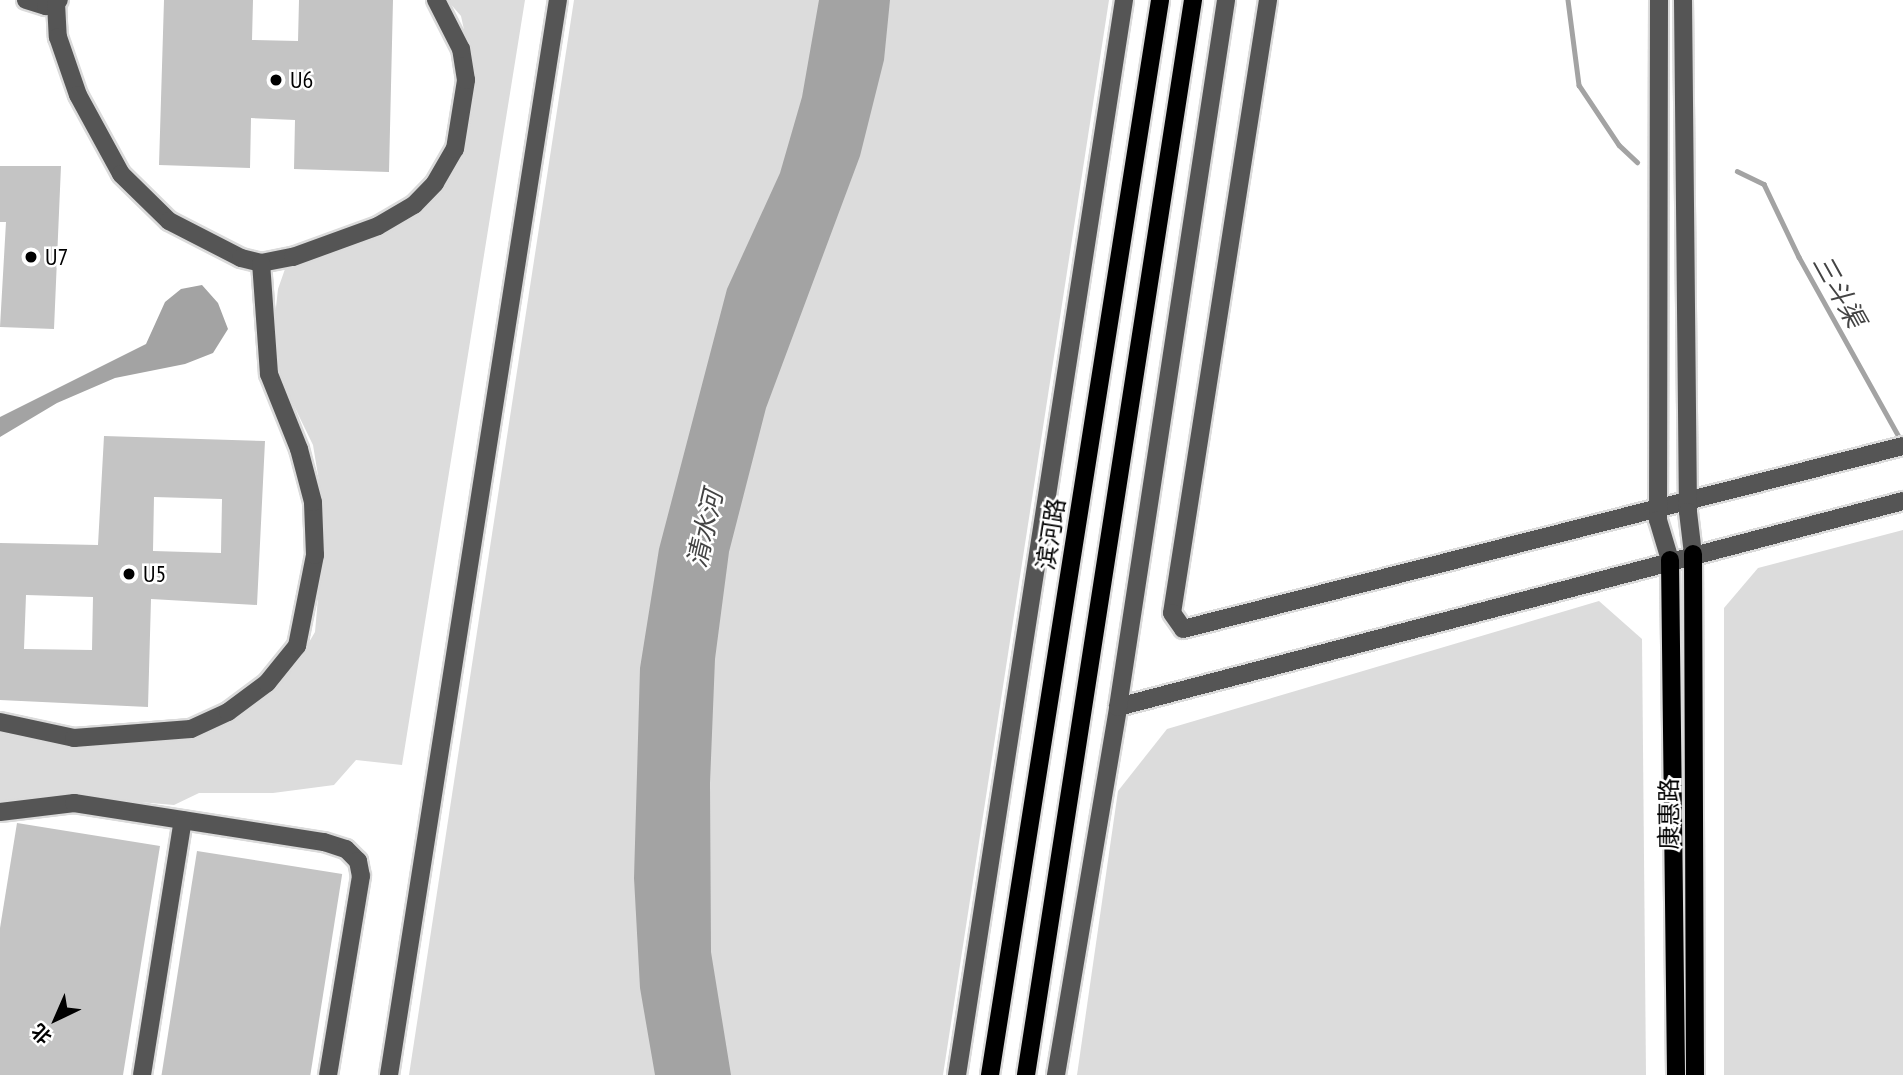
<!DOCTYPE html>
<html>
<head>
<meta charset="utf-8">
<style>
  body { margin:0 }
  #map { position:relative; width:1903px; height:1075px; overflow:hidden; background:#fff; font-family:"PT Sans Narrow","Noto Sans SC",sans-serif }
  div>[style] { position:absolute }
  .green>* { inset:0; background:#dcdcdc }
  .water>* { inset:0; background:#a3a3a3 }
  .stream>* { height:4.5px; margin:-2.25px; padding:0 2.25px; transform-origin:2.25px; border-radius:2.25px; background:#a3a3a3 }
  .building>* { inset:0; background:#c4c4c4; transform-origin:0 0 }
  .roads { filter:drop-shadow(2px 0 #dbdbdb) drop-shadow(-2px 0 #dbdbdb) drop-shadow(0 2px #dbdbdb) drop-shadow(0 -2px #dbdbdb) }
  .minor>* { height:18px; margin:-9px; padding:0 9px; transform-origin:9px; border-radius:9px; background:#555 }
  .major>* { height:18px; margin:-9px; padding:0 9px; transform-origin:9px; border-radius:9px; background:#000 }
  .dots>* { width:19px; height:19px; translate:-50% -50%; box-sizing:border-box; border:4px solid #fff; border-radius:50% }
  span { translate:-50% -50%; white-space:nowrap; text-align:center; line-height:1.15; -webkit-text-stroke:5px #fff; paint-order:stroke }
  .poi-label { font-size:24px; color:#000 }
  .left { translate:0 -50%; text-align:left }
  .street-label { font-size:24px; color:#000 }
  .water-label { font-size:26px; color:#444; font-style:italic }
  .north { position:absolute; left:21px; top:984px; width:70px; height:70px; -webkit-text-stroke:5px #fff; paint-order:stroke; rotate:224deg; font-size:19px; font-weight:700; line-height:28px; text-align:center; color:#000 }
  .north::after { content:''; display:block; margin:auto; width:24px; height:32px; background:#000; clip-path:polygon(50% 0,100% 100%,50% 72%,0 100%) }
</style>
</head>
<body>
<div id="map">
  <div class="green">
    <div style="clip-path:polygon(447px 0,525px 0,402px 765px,356px 760px,334px 785px,273px 793px,199px 793px,174px 805px,104px 799px,0 803px,0 729px,196px 735px,248px 710px,298px 661px,315px 632px,325px 518px,313px 445px,280px 377px,274px 325px,278px 289px,285px 269px,382px 232px,423px 208px,450px 171px,472px 107px,473px 71px,461px 16px)"></div>
    <div style="clip-path:polygon(574px 0,1109px 0,943px 1075px,409px 1075px)"></div>
    <div style="clip-path:polygon(1903px 530px,1903px 1075px,1724px 1075px,1724px 608px,1758px 568px)"></div>
    <div style="clip-path:polygon(1599px 601px,1642px 639px,1646px 1075px,1077px 1075px,1118px 791px,1167px 729px)"></div>
  </div>
  <div class="water">
    <div style="clip-path:polygon(819px 0,890px 0,884px 60px,860px 156px,766px 408px,729px 552px,715px 659px,710px 783px,711px 952px,731px 1075px,655px 1075px,640px 988px,634px 878px,640px 668px,659px 549px,727px 289px,780px 173px,802px 97px)"></div>
    <div style="clip-path:polygon(202px 285px,218px 303px,228px 329px,213px 353px,185px 364px,115px 378px,57px 403px,0 437px,0 417px,146px 344px,165px 302px,181px 289px)"></div>
  </div>
  <div class="stream">
    <div style="left:1568px;top:0;width:86px;rotate:82.6deg"></div>
    <div style="left:1579px;top:85px;width:72px;rotate:56.3deg"></div>
    <div style="left:1619px;top:145px;width:25px;rotate:43deg"></div>
    <div style="left:1737px;top:171px;width:30px;rotate:26deg"></div>
    <div style="left:1764px;top:184px;width:81px;rotate:64.4deg"></div>
    <div style="left:1799px;top:257px;width:210px;rotate:60.9deg"></div>
  </div>
  <div class="building">
    <div style="clip-path:polygon(164px 0,253px 0,252px 40px,298px 41px,299px 0,393px 0,389px 172px,294px 169px,295px 120px,251px 118px,250px 168px,159px 165px)"></div>
    <div style="clip-path:polygon(0 166px,61px 166px,54px 329px,0 327px,6px 222px,0 222px)"></div>
    <div style="clip-path:polygon(evenodd,104px 436px,265px 441px,257px 605px,151px 599px,148px 707px,0 700px,0 543px,98px 545px,104px 436px,154px 497px,222px 499px,221px 553px,153px 551px,154px 497px,104px 436px,26px 595px,93px 597px,92px 650px,24px 649px,26px 595px)"></div>
    <div style="clip-path:polygon(17px 823px,160px 846px,123px 1075px,0 1075px,0 928px)"></div>
    <div style="left:197px;top:851px;width:147px;height:227px;rotate:9deg"></div>
  </div>
  <div class="roads">
    <div class="minor">
      <div style="left:26px;top:0;width:21px;rotate:17deg"></div>
      <div style="left:46px;top:6px;width:14px;rotate:-25deg"></div>
      <div style="left:1268px;top:0;width:620px;rotate:98.9deg"></div>
      <div style="left:1172px;top:613px;width:19px;rotate:55deg"></div>
      <div style="left:1183px;top:629px;width:743px;rotate:-14.26deg"></div>
      <div style="left:1659px;top:0;width:520px;rotate:90.11deg"></div>
      <div style="left:1658px;top:520px;width:42px;rotate:73.3deg"></div>
      <div style="left:1683px;top:0;width:512px;rotate:89.44deg"></div>
      <div style="left:1688px;top:512px;width:42px;rotate:83.2deg"></div>
      <div style="left:56px;top:3px;width:34px;rotate:87deg"></div>
      <div style="left:58px;top:37px;width:61px;rotate:71deg"></div>
      <div style="left:78px;top:95px;width:90px;rotate:61.4deg"></div>
      <div style="left:121px;top:174px;width:67px;rotate:44.4deg"></div>
      <div style="left:169px;top:221px;width:81px;rotate:27.2deg"></div>
      <div style="left:241px;top:258px;width:21px;rotate:14deg"></div>
      <div style="left:261px;top:263px;width:33px;rotate:-11deg"></div>
      <div style="left:293px;top:257px;width:90px;rotate:-20deg"></div>
      <div style="left:378px;top:226px;width:42px;rotate:-30.3deg"></div>
      <div style="left:414px;top:205px;width:30px;rotate:-46deg"></div>
      <div style="left:435px;top:183px;width:39px;rotate:-60deg"></div>
      <div style="left:455px;top:149px;width:70px;rotate:-80.9deg"></div>
      <div style="left:466px;top:80px;width:31px;rotate:-99deg"></div>
      <div style="left:461px;top:49px;width:55px;rotate:-117deg"></div>
      <div style="left:1118px;top:707px;width:812px;rotate:-14.7deg"></div>
      <div style="left:0;top:722px;width:76px;rotate:12.2deg"></div>
      <div style="left:74px;top:738px;width:117px;rotate:-4.4deg"></div>
      <div style="left:191px;top:729px;width:41px;rotate:-24.7deg"></div>
      <div style="left:228px;top:712px;width:49px;rotate:-36.6deg"></div>
      <div style="left:267px;top:683px;width:48px;rotate:-51deg"></div>
      <div style="left:297px;top:646px;width:93px;rotate:-78.8deg"></div>
      <div style="left:315px;top:555px;width:53px;rotate:-92.2deg"></div>
      <div style="left:313px;top:502px;width:55px;rotate:-104.8deg"></div>
      <div style="left:299px;top:449px;width:81px;rotate:-111.8deg"></div>
      <div style="left:269px;top:374px;width:111px;rotate:-94.1deg"></div>
      <div style="left:0;top:812px;width:75px;rotate:-6.9deg"></div>
      <div style="left:74px;top:803px;width:253px;rotate:8.9deg"></div>
      <div style="left:324px;top:842px;width:23px;rotate:18deg"></div>
      <div style="left:346px;top:849px;width:17px;rotate:45deg"></div>
      <div style="left:358px;top:861px;width:15px;rotate:79deg"></div>
      <div style="left:361px;top:876px;width:202px;rotate:99.4deg"></div>
      <div style="left:142px;top:1075px;width:258px;rotate:-80.9deg"></div>
      <div style="left:389px;top:1075px;width:1088px;rotate:-81.07deg"></div>
      <div style="left:957px;top:1075px;width:1088px;rotate:-81.17deg"></div>
      <div style="left:1056px;top:1075px;width:373px;rotate:-80.4deg"></div>
      <div style="left:1118px;top:707px;width:715px;rotate:-81.31deg"></div>
    </div>
    <div class="major">
      <div style="left:1693px;top:554px;width:521px;rotate:89.78deg"></div>
      <div style="left:1670px;top:560px;width:515px;rotate:89.33deg"></div>
      <div style="left:990px;top:1075px;width:1088px;rotate:-81.01deg"></div>
      <div style="left:1026px;top:1075px;width:1088px;rotate:-81.17deg"></div>
    </div>
  </div>
  <div class="dots">
    <div style="left:276px;top:80px;background:#000"></div>
    <div style="left:31px;top:257px;background:#000"></div>
    <div style="left:129px;top:574px;background:#000"></div>
  </div>
  <div class="poi-label">
    <span class="left" style="left:290px;top:80px">U6</span>
    <span class="left" style="left:45px;top:257px">U7</span>
    <span class="left" style="left:143px;top:574px">U5</span>
  </div>
  <div class="street-label">
    <span style="left:1051px;top:534px;rotate:-81deg">滨河路</span>
    <span style="left:1669px;top:814px;rotate:-90deg">康惠路</span>
  </div>
  <div class="water-label">
    <span style="left:1839px;top:291px;rotate:61deg">三斗渠</span>
    <span style="left:705px;top:529px;rotate:-77deg">清水河</span>
  </div>
  <div class="north">北</div>
</div>
</body>
</html>
